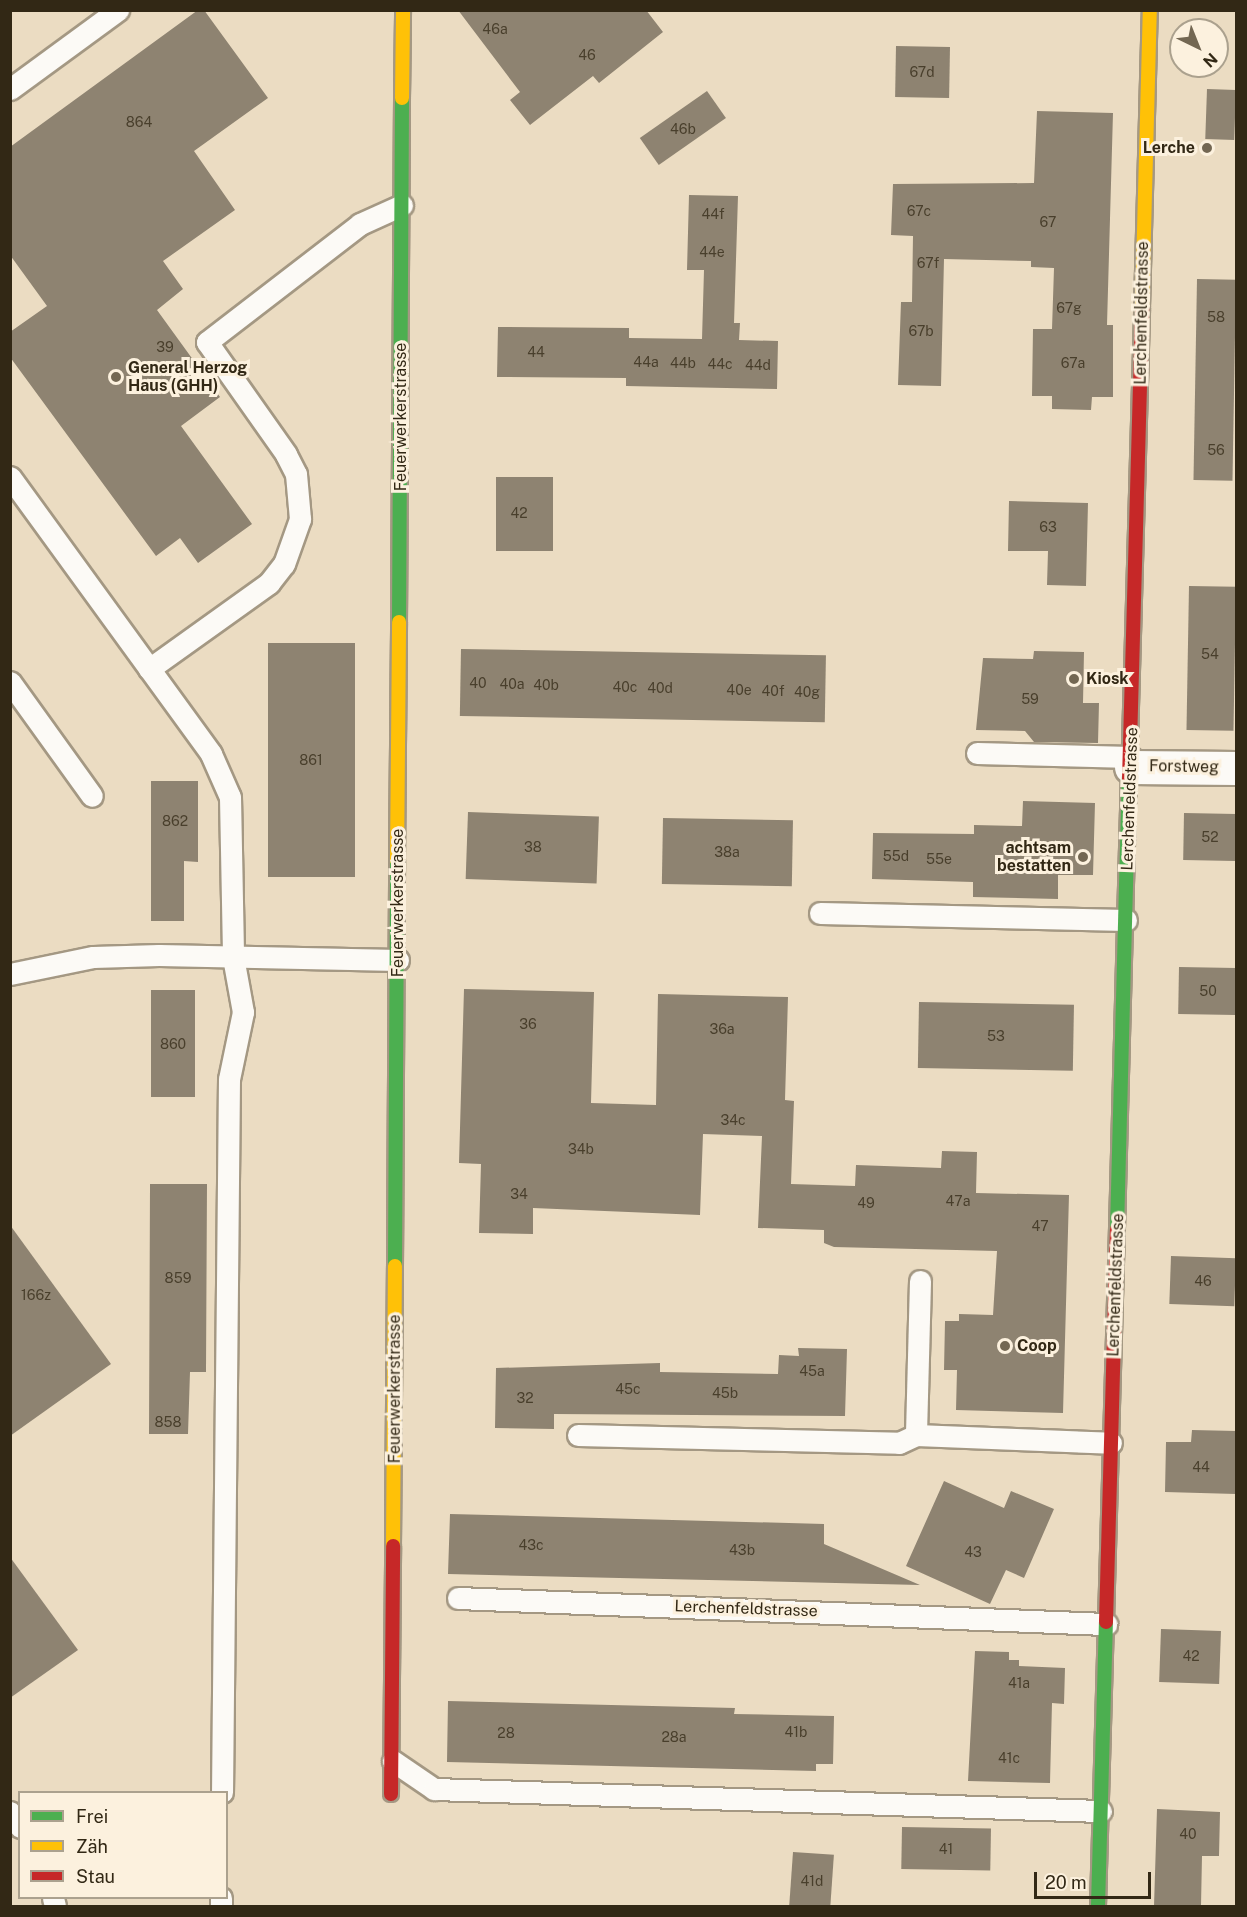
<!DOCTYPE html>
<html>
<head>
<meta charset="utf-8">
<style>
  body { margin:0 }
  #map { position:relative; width:1247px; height:1917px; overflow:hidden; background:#ebdcc2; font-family:"Public Sans",sans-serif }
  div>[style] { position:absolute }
  .building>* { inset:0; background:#8e8371; transform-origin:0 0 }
  .roads { filter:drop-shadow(2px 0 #a49883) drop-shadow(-2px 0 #a49883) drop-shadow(0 2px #a49883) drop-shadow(0 -2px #a49883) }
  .lane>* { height:21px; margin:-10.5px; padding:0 10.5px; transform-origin:10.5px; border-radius:10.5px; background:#fcfaf6 }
  .street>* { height:33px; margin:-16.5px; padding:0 16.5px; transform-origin:16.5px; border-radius:16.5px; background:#fcfaf6 }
  .fast>* { height:14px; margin:-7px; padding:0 7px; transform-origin:7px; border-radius:7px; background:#4caf50 }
  .slow>* { height:14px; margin:-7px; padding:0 7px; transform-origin:7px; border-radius:7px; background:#ffc107 }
  .jam>* { height:14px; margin:-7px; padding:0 7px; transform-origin:7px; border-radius:7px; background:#c62828 }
  .dots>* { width:16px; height:16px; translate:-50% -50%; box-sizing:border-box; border:3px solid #fcf1de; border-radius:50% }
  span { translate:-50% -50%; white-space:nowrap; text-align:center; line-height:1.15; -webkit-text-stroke:6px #fcf1de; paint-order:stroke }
  .number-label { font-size:14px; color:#493f2c }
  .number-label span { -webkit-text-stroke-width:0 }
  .poi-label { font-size:16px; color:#322815; font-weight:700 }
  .right { translate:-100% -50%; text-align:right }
  .left { translate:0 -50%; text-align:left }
  .street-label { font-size:16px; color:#322815 }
  .frame { position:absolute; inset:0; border:12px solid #322815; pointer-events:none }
  .legend { position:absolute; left:18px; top:1791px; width:210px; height:108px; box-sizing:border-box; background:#fcf1de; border:2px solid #aba18e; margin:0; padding:8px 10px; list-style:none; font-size:18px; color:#322815 }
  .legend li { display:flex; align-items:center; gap:12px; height:30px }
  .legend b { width:30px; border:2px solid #aba18e }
  .north { position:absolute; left:1169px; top:18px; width:60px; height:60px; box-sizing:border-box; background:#fcf1de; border:2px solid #aba18e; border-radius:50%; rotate:137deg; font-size:16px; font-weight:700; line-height:24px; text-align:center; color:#322815 }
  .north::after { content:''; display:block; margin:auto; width:21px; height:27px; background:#736752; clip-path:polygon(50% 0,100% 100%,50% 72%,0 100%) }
  .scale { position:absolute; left:1034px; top:1872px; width:117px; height:27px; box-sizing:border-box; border:3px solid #322815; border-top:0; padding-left:8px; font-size:18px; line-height:21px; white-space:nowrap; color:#322815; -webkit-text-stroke:4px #fcf1de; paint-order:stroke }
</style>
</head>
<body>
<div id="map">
  <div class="building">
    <div style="clip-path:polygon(198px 10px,204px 10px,268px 98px,194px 151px,235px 210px,163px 261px,183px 289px,157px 310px,220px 397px,181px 426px,252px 524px,198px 563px,180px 538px,156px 556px,10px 357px,10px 332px,47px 306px,10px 255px,10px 147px)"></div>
    <div style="clip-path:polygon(458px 10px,646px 10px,663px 32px,599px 83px,593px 76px,530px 125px,510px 100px,520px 92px)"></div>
    <div style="left:896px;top:46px;width:54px;height:51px;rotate:1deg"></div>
    <div style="left:1207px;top:89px;width:29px;height:50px;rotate:2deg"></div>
    <div style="left:707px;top:91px;width:33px;height:82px;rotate:55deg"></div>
    <div style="clip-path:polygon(1037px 111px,1113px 113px,1107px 325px,1113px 325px,1113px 397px,1092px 397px,1091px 410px,1052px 409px,1052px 396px,1032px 396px,1033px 329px,1052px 329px,1054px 268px,1031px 267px,1031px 261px,944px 259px,941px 386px,898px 385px,901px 302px,912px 302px,913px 236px,891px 235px,893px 184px,1034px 183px)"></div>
    <div style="clip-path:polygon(689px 195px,738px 196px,734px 323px,740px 323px,739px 340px,778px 341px,777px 389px,626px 386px,626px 378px,497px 377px,498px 327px,629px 328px,629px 338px,702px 339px,704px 270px,687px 270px)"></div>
    <div style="left:1197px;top:279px;width:39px;height:201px;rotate:1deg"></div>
    <div style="left:496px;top:477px;width:57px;height:74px"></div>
    <div style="clip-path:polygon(1009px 501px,1088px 503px,1086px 586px,1047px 585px,1048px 551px,1008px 551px)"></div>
    <div style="left:1189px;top:586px;width:47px;height:144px;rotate:1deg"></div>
    <div style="left:268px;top:643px;width:87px;height:234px"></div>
    <div style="left:461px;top:649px;width:365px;height:67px;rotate:1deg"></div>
    <div style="clip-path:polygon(1034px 651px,1084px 652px,1083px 703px,1099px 703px,1098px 743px,1034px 742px,1025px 731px,976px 730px,983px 658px,1033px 659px)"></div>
    <div style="clip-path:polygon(151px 781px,198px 781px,198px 862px,184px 861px,184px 921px,151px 921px)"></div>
    <div style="clip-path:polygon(1023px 801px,1095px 803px,1093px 875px,1058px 875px,1058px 899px,973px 897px,973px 882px,872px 879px,873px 833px,974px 834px,974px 825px,1022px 826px)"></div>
    <div style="left:468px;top:812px;width:131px;height:67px;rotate:2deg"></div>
    <div style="left:1184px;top:813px;width:52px;height:47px;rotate:1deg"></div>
    <div style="left:663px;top:818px;width:130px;height:66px;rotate:1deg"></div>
    <div style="left:1179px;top:967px;width:57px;height:47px;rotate:1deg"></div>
    <div style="clip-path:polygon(464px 989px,594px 992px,591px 1103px,656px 1105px,658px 994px,788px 997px,785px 1100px,794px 1101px,791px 1184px,855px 1186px,856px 1165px,941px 1168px,942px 1151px,977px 1152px,976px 1193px,1069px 1195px,1063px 1413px,956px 1410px,957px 1370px,944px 1370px,945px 1321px,959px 1321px,959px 1314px,993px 1315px,997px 1251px,834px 1247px,824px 1243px,824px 1230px,758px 1228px,762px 1136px,703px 1134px,700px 1215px,533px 1208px,533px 1234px,479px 1233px,481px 1164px,459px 1163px)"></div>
    <div style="left:195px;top:990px;width:107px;height:44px;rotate:90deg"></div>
    <div style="left:919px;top:1002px;width:155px;height:66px;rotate:1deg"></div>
    <div style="clip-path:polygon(150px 1184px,207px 1184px,206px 1372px,190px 1372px,188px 1434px,149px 1434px)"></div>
    <div style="clip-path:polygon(10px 1225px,111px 1364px,10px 1436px)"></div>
    <div style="left:1171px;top:1256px;width:65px;height:48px;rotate:2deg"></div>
    <div style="clip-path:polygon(798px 1348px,847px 1349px,845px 1416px,554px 1414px,554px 1429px,495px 1428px,496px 1368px,660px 1363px,660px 1372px,778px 1374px,779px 1355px,799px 1356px)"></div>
    <div style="clip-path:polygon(1192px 1430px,1236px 1431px,1236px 1494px,1165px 1492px,1166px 1442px,1191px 1442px)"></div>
    <div style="clip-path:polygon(944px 1481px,1004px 1508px,1011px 1491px,1054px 1509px,1024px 1578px,1006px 1570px,990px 1604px,906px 1566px)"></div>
    <div style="clip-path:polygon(450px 1514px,824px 1524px,824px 1544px,920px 1585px,448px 1574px)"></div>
    <div style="clip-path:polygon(10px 1557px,78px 1650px,10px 1698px)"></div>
    <div style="left:1161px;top:1629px;width:60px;height:53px;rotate:2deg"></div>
    <div style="clip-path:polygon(975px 1651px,1009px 1652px,1009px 1660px,1019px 1660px,1019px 1666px,1065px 1668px,1064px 1704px,1052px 1703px,1050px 1783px,968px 1781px)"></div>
    <div style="clip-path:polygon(448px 1701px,735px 1708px,734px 1714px,834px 1716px,833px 1764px,816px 1764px,816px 1771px,447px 1762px)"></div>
    <div style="clip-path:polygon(1157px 1809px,1220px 1812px,1219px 1856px,1202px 1856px,1201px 1906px,1154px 1906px)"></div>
    <div style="left:902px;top:1827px;width:89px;height:42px;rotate:1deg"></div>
    <div style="left:793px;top:1852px;width:41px;height:54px;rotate:4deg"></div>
  </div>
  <div class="roads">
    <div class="lane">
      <div style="left:10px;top:89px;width:134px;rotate:-36.2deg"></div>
      <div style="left:10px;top:477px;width:342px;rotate:54deg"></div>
      <div style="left:211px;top:754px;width:47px;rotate:66.2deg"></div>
      <div style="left:230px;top:797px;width:160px;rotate:88.9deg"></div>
      <div style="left:233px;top:957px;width:56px;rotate:79.7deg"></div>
      <div style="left:243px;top:1012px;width:68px;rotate:101.8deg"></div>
      <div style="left:229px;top:1079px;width:713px;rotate:90.56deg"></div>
      <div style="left:149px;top:669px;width:148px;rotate:-35.6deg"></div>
      <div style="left:269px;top:583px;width:24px;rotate:-52deg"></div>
      <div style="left:284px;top:564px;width:48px;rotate:-70.4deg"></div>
      <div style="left:300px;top:519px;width:45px;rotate:-95.1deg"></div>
      <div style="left:296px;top:474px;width:22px;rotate:-117deg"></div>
      <div style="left:286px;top:454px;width:137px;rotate:-125.2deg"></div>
      <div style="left:207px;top:342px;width:193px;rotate:-37.6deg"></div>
      <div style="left:360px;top:224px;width:46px;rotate:-24.3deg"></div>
      <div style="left:10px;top:682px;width:140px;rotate:54.3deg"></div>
      <div style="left:977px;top:753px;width:154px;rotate:1.5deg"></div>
      <div style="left:820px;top:913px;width:306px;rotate:1.3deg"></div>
      <div style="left:10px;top:974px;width:85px;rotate:-11.6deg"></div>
      <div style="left:93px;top:957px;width:66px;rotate:-1.7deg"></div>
      <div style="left:159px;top:955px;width:239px;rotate:1.2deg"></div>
      <div style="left:920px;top:1281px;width:154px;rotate:91.5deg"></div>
      <div style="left:916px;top:1435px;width:195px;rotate:2.3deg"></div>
      <div style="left:578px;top:1435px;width:321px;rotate:1.4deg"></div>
      <div style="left:899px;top:1443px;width:19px;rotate:-25deg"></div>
      <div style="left:458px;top:1598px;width:649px;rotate:2.3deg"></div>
      <div style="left:393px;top:1761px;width:50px;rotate:34.3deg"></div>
      <div style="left:434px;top:1789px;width:667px;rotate:1.89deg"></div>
      <div style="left:10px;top:1812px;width:18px;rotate:56deg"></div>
      <div style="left:53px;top:1898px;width:8px;rotate:76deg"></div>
      <div style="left:221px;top:1906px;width:8px;rotate:-90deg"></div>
    </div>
    <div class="street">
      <div style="left:1131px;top:767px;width:105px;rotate:0.5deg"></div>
    </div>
    <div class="fast">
      <div style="left:399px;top:622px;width:524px;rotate:-89.67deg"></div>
      <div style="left:1117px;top:1229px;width:450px;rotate:-88.5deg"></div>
      <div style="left:395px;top:1266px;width:406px;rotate:-89.7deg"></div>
      <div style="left:1098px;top:1906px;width:284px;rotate:-88.4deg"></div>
    </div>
    <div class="slow">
      <div style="left:402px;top:98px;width:88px;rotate:-89.3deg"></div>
      <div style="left:1142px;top:308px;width:298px;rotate:-88.5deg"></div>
      <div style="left:397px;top:860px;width:238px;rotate:-89.5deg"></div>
      <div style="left:393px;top:1546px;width:280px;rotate:-89.6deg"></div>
    </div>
    <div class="jam">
      <div style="left:1129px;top:779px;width:471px;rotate:-88.4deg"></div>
      <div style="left:1106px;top:1622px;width:393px;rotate:-88.4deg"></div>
      <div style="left:391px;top:1794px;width:248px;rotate:-89.5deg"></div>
    </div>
  </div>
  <div class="dots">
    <div style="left:1207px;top:148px;background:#736752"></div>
    <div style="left:116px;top:377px;background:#736752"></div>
    <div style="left:1074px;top:679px;background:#736752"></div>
    <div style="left:1083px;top:857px;background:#736752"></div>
    <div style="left:1005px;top:1346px;background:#736752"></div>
  </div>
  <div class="number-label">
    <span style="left:495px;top:29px">46a</span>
    <span style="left:587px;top:55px">46</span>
    <span style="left:922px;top:72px">67d</span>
    <span style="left:139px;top:122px">864</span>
    <span style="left:683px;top:129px">46b</span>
    <span style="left:919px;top:211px">67c</span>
    <span style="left:713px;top:214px">44f</span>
    <span style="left:1048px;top:222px">67</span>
    <span style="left:712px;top:252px">44e</span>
    <span style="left:928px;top:263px">67f</span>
    <span style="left:1069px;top:308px">67g</span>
    <span style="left:1216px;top:317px">58</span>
    <span style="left:921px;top:331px">67b</span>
    <span style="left:165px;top:347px">39</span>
    <span style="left:536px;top:352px">44</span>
    <span style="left:646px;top:362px">44a</span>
    <span style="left:683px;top:363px">44b</span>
    <span style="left:1073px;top:363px">67a</span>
    <span style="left:720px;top:364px">44c</span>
    <span style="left:758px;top:365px">44d</span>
    <span style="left:1216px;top:450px">56</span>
    <span style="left:519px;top:513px">42</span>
    <span style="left:1048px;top:527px">63</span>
    <span style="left:1210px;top:654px">54</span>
    <span style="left:478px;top:683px">40</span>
    <span style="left:512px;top:684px">40a</span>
    <span style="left:546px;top:685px">40b</span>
    <span style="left:625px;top:687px">40c</span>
    <span style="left:660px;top:688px">40d</span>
    <span style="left:739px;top:690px">40e</span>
    <span style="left:773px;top:691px">40f</span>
    <span style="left:807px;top:692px">40g</span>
    <span style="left:1030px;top:699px">59</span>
    <span style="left:311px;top:760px">861</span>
    <span style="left:175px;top:821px">862</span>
    <span style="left:1210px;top:837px">52</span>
    <span style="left:533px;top:847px">38</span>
    <span style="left:727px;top:852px">38a</span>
    <span style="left:896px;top:856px">55d</span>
    <span style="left:939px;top:859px">55e</span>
    <span style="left:1208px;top:991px">50</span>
    <span style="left:528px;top:1024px">36</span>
    <span style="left:722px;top:1029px">36a</span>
    <span style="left:996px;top:1036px">53</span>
    <span style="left:173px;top:1044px">860</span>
    <span style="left:733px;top:1120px">34c</span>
    <span style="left:581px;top:1149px">34b</span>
    <span style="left:519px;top:1194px">34</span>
    <span style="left:958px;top:1201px">47a</span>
    <span style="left:866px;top:1203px">49</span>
    <span style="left:1040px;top:1226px">47</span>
    <span style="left:178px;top:1278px">859</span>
    <span style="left:1203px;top:1281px">46</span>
    <span style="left:36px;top:1295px">166z</span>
    <span style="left:812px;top:1371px">45a</span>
    <span style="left:628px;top:1389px">45c</span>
    <span style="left:725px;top:1393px">45b</span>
    <span style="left:525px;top:1398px">32</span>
    <span style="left:168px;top:1422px">858</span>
    <span style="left:1201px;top:1467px">44</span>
    <span style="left:531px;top:1545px">43c</span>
    <span style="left:742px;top:1550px">43b</span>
    <span style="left:973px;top:1552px">43</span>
    <span style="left:1191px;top:1656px">42</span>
    <span style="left:1019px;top:1683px">41a</span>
    <span style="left:796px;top:1732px">41b</span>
    <span style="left:506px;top:1733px">28</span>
    <span style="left:674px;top:1737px">28a</span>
    <span style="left:1009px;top:1758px">41c</span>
    <span style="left:1188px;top:1834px">40</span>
    <span style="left:946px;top:1849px">41</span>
    <span style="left:812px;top:1881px">41d</span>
  </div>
  <div class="poi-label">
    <span class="right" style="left:1195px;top:148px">Lerche</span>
    <span class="left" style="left:128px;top:377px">General Herzog<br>Haus (GHH)</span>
    <span class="left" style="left:1086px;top:679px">Kiosk</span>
    <span class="right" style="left:1071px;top:857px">achtsam<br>bestatten</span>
    <span class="left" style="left:1017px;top:1346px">Coop</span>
  </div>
  <div class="street-label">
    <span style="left:1142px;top:313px;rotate:-89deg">Lerchenfeldstrasse</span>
    <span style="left:401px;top:417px;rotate:-90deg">Feuerwerkerstrasse</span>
    <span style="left:1184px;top:767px;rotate:1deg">Forstweg</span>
    <span style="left:1130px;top:799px;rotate:-88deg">Lerchenfeldstrasse</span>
    <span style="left:398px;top:903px;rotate:-90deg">Feuerwerkerstrasse</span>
    <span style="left:1116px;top:1285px;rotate:-88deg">Lerchenfeldstrasse</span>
    <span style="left:395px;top:1389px;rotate:-90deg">Feuerwerkerstrasse</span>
    <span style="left:746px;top:1609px;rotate:2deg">Lerchenfeldstrasse</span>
  </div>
  <div class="frame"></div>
  <ul class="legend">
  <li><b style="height:8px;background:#4caf50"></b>Frei</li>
  <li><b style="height:8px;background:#ffc107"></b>Zäh</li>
  <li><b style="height:8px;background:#c62828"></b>Stau</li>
  </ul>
  <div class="north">N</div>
  <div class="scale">20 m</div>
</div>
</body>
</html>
